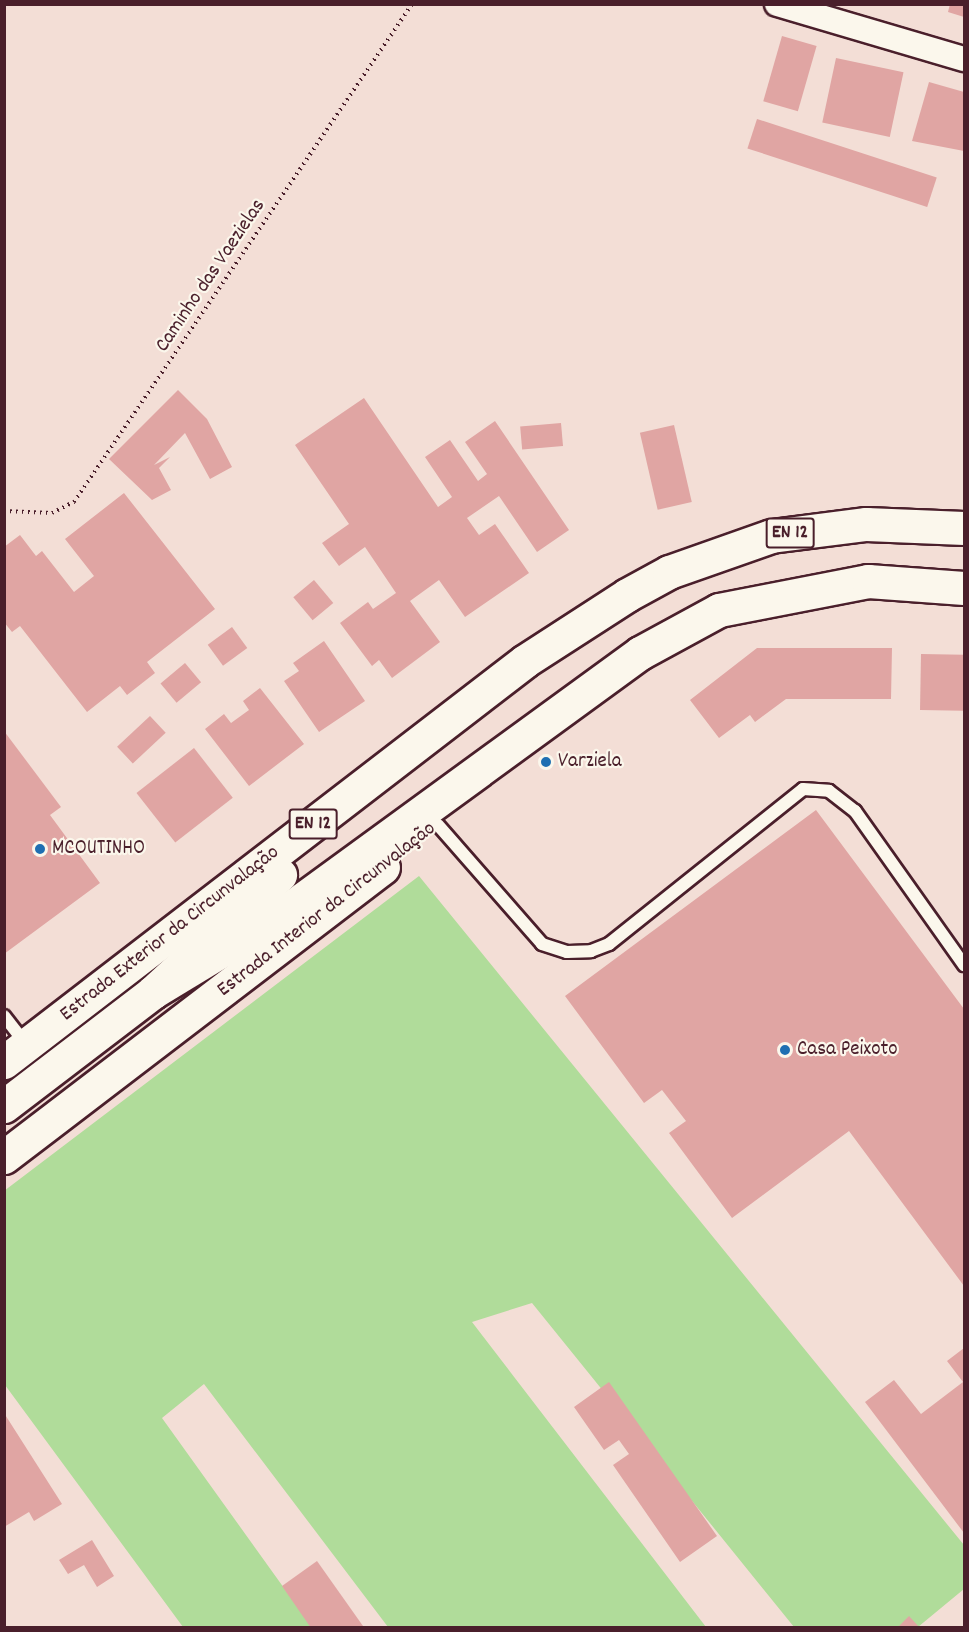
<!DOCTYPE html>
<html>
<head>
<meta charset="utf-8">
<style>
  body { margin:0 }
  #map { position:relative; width:969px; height:1632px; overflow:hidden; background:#f3ded6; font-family:Dekko,sans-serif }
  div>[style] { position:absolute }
  .green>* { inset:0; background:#b0dc9a }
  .building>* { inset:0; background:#e0a5a3; transform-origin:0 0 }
  .path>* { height:4px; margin-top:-2px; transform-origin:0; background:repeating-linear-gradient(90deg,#4a1f2b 0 1.5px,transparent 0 6px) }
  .roads { filter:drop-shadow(2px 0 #4a1f2b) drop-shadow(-2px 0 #4a1f2b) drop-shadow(0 2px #4a1f2b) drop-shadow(0 -2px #4a1f2b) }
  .lane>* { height:12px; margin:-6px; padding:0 6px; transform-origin:6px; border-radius:6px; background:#fbf7ec }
  .street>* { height:24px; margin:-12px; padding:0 12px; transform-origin:12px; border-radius:12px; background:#fbf7ec }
  .primary>* { height:33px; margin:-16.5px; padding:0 16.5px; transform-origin:16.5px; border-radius:16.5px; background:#fbf7ec }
  .dots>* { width:16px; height:16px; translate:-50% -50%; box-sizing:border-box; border:3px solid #fbf7ec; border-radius:50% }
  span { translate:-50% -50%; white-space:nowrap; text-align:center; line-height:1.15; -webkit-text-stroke:4.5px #fbf7ec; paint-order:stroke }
  .shield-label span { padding:2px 4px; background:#fbf7ec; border:2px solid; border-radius:4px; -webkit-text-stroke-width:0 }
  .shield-label { font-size:20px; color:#4a1f2b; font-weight:700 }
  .street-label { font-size:21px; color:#4a1f2b }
  .poi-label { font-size:21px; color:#4a1f2b }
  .left { translate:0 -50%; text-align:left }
  .frame { position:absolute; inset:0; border:6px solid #4a1f2b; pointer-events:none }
</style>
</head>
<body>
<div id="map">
  <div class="green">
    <div style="clip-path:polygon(419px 876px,964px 1545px,964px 1589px,918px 1627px,794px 1627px,532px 1303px,472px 1322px,706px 1627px,388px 1627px,204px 1384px,162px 1418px,312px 1627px,183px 1627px,5px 1385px,4px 1191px)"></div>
  </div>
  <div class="building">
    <div style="clip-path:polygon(950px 4px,964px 4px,964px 17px,948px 12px)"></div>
    <div style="left:782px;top:36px;width:36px;height:68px;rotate:16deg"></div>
    <div style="left:836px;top:58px;width:69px;height:66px;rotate:12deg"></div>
    <div style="clip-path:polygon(929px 82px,964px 92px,964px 151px,912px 141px)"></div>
    <div style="left:757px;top:119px;width:189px;height:31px;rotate:18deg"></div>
    <div style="clip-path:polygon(178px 390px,207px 419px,232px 467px,210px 479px,185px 433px,154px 465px,170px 457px,159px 468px,171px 490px,152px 500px,109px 459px)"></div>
    <div style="clip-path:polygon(364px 398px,438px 507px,452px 497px,425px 457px,450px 440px,478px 481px,487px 474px,465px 442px,495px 421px,569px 530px,537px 552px,499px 496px,467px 518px,479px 535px,495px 524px,529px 573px,465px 617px,439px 580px,410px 601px,440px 642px,392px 678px,379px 660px,372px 666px,340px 623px,368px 602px,373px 609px,396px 593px,365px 547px,339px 566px,322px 543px,349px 524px,295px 445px)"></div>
    <div style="left:561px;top:423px;width:23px;height:41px;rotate:85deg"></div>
    <div style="left:674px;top:425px;width:79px;height:35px;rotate:77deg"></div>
    <div style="clip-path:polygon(124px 493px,215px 609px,147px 662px,155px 673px,127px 695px,120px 686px,87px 712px,20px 626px,12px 632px,4px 622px,4px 547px,20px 535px,36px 556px,42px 551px,74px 592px,94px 576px,65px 539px)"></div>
    <div style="left:314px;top:580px;width:30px;height:27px;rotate:50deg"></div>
    <div style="left:232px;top:627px;width:26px;height:30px;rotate:54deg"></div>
    <div style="clip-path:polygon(324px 641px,365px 701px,319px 732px,284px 681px,299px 671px,293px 663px)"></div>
    <div style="clip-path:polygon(757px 648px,892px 648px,891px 699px,786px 699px,755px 722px,750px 715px,719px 738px,690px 700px)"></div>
    <div style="left:921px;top:654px;width:43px;height:56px;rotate:1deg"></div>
    <div style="left:185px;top:663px;width:25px;height:32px;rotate:50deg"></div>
    <div style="clip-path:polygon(260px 688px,304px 744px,249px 786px,205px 729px,224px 714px,231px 723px,249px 710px,243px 701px)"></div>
    <div style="left:150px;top:716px;width:23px;height:45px;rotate:47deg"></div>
    <div style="clip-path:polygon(4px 731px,61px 807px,50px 815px,100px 883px,4px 954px)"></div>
    <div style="left:194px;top:748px;width:63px;height:73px;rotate:52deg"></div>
    <div style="clip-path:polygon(816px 810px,964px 1009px,964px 1286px,849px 1131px,732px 1218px,669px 1133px,686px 1121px,662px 1090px,644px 1103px,565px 996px)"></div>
    <div style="clip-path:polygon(964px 1348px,964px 1533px,865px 1402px,894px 1380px,921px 1414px,963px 1382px,947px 1361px)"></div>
    <div style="clip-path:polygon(609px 1382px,717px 1536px,680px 1562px,613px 1465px,629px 1454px,619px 1440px,604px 1450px,574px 1407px)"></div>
    <div style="clip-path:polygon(4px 1413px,62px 1504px,34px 1521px,29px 1512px,4px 1527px)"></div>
    <div style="clip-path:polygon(92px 1540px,114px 1576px,97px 1587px,84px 1565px,68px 1574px,59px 1560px)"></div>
    <div style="clip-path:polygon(317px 1561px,363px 1626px,361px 1628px,311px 1628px,282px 1586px)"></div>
    <div style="clip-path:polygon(909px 1616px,920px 1628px,897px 1628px)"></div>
  </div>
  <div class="path">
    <div style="left:4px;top:511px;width:48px;rotate:2.4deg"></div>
    <div style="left:52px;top:513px;width:25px;rotate:-27deg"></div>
    <div style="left:74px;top:502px;width:602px;rotate:-55.83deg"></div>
  </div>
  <div class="roads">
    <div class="lane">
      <div style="left:438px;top:825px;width:158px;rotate:48.8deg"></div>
      <div style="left:542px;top:944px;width:26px;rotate:18deg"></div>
      <div style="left:567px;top:952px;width:24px;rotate:-2deg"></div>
      <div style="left:591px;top:951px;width:19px;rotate:-21deg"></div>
      <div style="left:609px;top:944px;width:248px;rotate:-38.6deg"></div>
      <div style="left:803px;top:789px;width:26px;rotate:4deg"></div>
      <div style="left:829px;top:791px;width:33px;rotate:38deg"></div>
      <div style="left:855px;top:811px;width:189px;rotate:54.7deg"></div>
      <div style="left:4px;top:1016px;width:36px;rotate:52deg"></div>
    </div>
    <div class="street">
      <div style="left:777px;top:4px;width:195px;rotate:16.4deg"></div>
    </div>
    <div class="primary">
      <div style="left:153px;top:992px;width:151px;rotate:-31.2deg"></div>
      <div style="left:282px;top:914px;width:443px;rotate:-36.1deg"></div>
      <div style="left:640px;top:653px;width:90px;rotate:-28.6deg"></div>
      <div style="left:719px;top:610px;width:152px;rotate:-11deg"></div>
      <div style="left:868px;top:581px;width:96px;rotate:4.2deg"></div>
      <div style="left:4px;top:1062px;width:657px;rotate:-37.58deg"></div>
      <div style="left:525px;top:661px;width:121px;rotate:-32.9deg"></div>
      <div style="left:627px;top:595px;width:48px;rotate:-28.7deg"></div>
      <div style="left:669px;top:572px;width:108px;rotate:-19.4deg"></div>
      <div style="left:771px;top:536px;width:96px;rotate:-7.2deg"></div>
      <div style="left:866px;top:524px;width:98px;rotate:2.3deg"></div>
      <div style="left:4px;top:1106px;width:188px;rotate:-37.4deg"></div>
      <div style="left:153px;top:992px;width:173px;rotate:-42.7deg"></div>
      <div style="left:4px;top:1157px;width:477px;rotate:-37.4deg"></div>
    </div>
  </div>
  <div class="dots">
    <div style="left:546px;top:762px;background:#1f6fb2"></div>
    <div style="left:40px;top:849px;background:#1f6fb2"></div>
    <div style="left:785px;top:1050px;background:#1f6fb2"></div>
  </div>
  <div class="shield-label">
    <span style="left:790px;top:533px">EN 12</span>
    <span style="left:313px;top:824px">EN 12</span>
  </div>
  <div class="street-label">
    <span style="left:211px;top:276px;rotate:-56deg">Caminho das Vaezielas</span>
    <span style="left:327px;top:910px;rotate:-38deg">Estrada Interior da Circunvalação</span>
    <span style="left:170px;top:934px;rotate:-38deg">Estrada Exterior da Circunvalação</span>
  </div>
  <div class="poi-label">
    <span class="left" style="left:558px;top:762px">Varziela</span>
    <span class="left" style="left:52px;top:849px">MCOUTINHO</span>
    <span class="left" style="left:797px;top:1050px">Casa Peixoto</span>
  </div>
  <div class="frame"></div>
</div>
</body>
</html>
